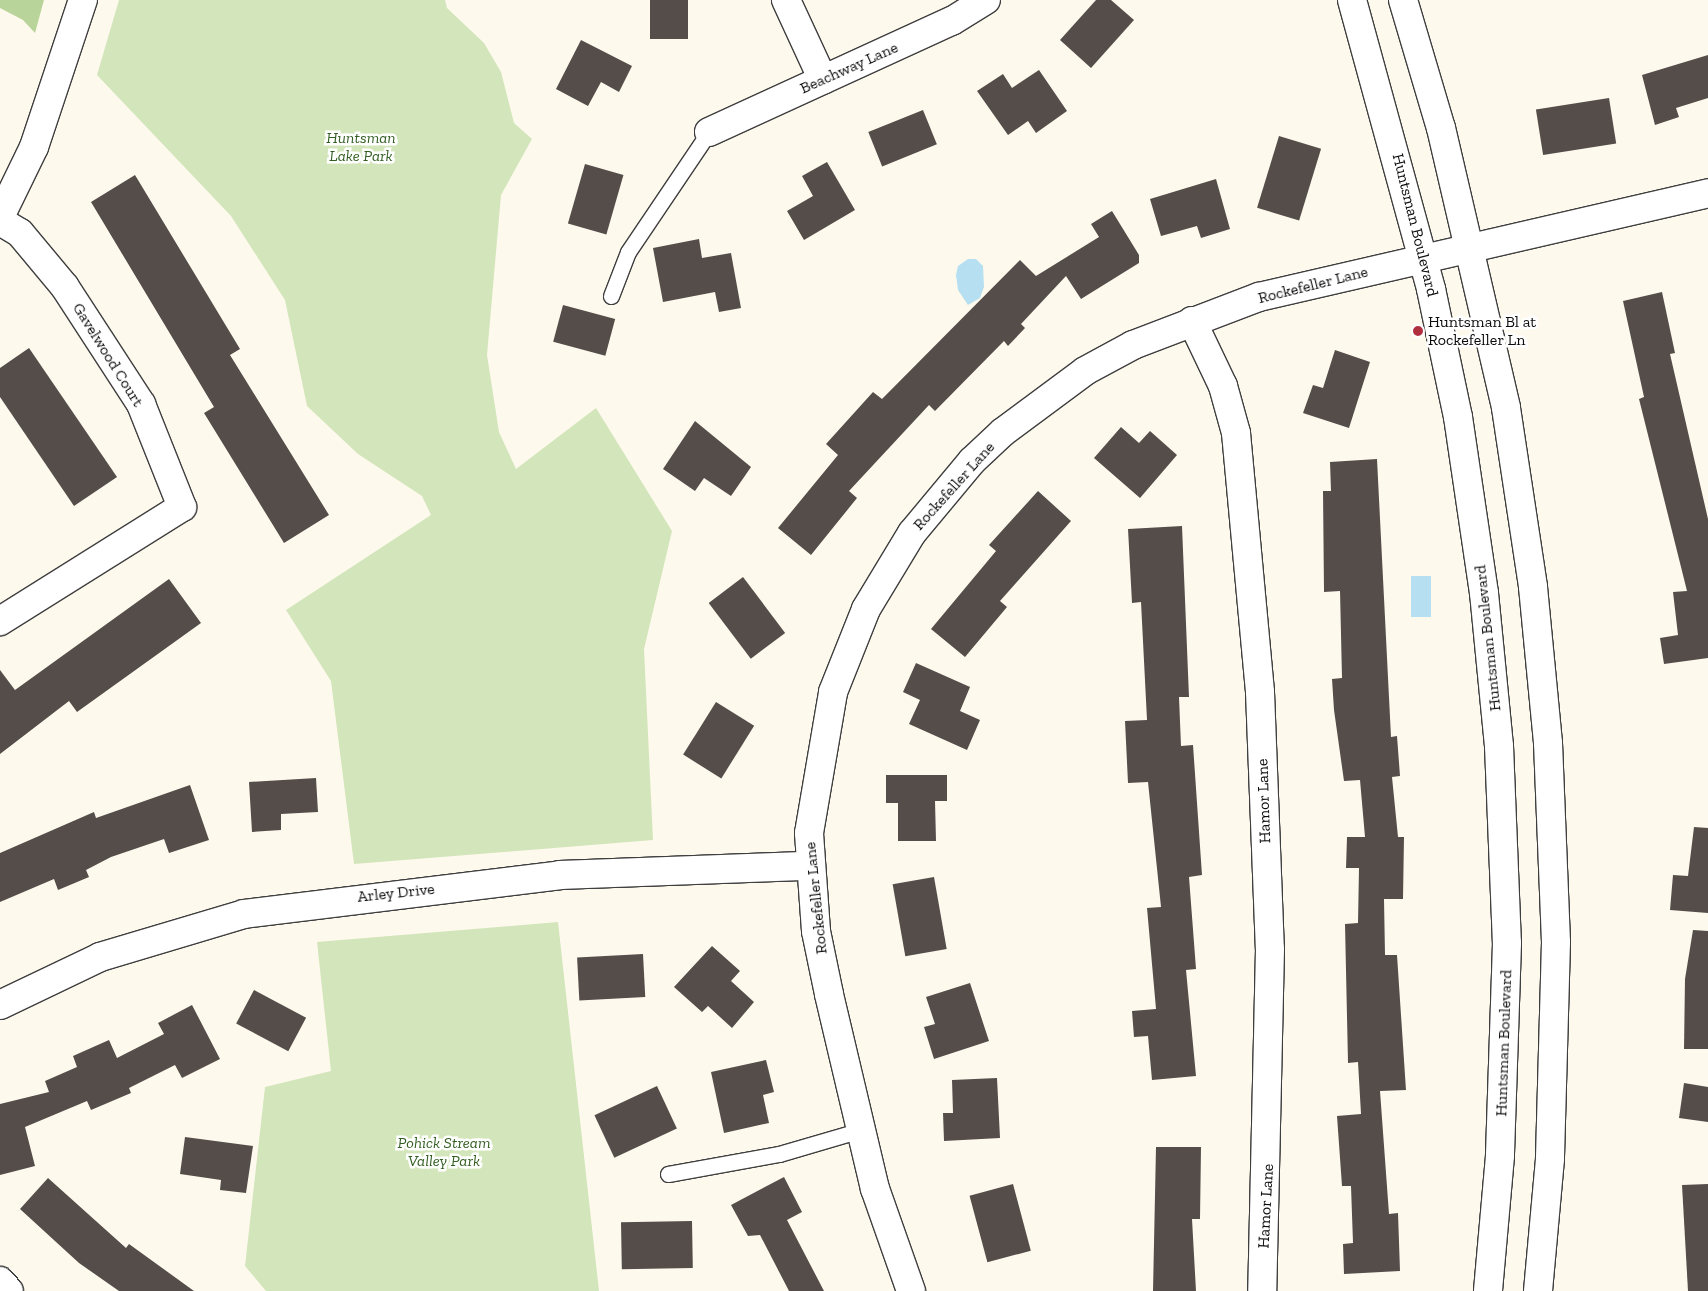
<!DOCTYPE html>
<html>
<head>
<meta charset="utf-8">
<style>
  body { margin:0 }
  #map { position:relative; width:1708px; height:1291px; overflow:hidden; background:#fef9ed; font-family:"Zilla Slab",serif }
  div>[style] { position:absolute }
  .green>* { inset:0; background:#d3e5ba }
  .forest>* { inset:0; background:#b9d49a }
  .water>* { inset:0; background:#b6dff1; transform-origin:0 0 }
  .building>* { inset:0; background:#544d4a; transform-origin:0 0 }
  .roads { filter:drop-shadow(1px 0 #3f3f3f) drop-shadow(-1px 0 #3f3f3f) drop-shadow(0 1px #3f3f3f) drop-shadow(0 -1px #3f3f3f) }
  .service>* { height:15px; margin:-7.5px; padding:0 7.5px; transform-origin:7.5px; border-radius:7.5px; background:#fff }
  .minor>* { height:28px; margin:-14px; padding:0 14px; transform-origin:14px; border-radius:14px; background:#fff }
  .tertiary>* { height:28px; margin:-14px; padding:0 14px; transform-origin:14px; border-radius:14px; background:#fff }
  .dots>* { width:14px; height:14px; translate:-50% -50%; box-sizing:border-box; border:2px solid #fff; border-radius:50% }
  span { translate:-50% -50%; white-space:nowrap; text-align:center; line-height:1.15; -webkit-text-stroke:5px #fff; paint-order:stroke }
  .street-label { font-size:16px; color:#0c0c0c }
  .park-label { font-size:16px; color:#335e22; font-style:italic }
  .poi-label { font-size:16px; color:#0c0c0c }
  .left { translate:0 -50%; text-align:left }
</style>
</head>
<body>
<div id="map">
  <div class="green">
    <div style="clip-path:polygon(119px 0,445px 0,447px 8px,484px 43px,501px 72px,514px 123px,532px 139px,501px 195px,487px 355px,499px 432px,516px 469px,596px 408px,672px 531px,644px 649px,653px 840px,354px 864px,331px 681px,286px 610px,431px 515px,422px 496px,358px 454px,307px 406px,285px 300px,231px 216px,97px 75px)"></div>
    <div style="clip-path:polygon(558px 922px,599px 1291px,266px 1291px,245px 1266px,265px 1087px,331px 1071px,317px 942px)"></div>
  </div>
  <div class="forest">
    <div style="clip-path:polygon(0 0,44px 0,35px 33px,23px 20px,0 8px)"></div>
  </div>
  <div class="water">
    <div style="clip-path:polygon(968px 259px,976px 259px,983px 266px,984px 287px,980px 298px,968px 305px,958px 290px,956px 275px,958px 266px)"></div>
    <div style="left:1411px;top:576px;width:20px;height:41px"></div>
  </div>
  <div class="building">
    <div style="left:650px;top:0;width:38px;height:39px"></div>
    <div style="clip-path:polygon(1096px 0,1111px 0,1134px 20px,1091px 68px,1060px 40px)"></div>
    <div style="clip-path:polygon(581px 40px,632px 66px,619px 92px,601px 82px,588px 106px,556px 89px)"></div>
    <div style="clip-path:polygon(1708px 55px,1708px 98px,1676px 108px,1679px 117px,1655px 125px,1642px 75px)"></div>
    <div style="clip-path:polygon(1039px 70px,1067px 111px,1036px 133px,1028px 121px,1008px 135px,977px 91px,1003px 74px,1012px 88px)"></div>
    <div style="left:1609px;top:98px;width:46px;height:74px;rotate:81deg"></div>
    <div style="left:923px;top:110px;width:37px;height:59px;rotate:68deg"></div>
    <div style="left:1279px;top:136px;width:44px;height:75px;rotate:17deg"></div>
    <div style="clip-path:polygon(827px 162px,855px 210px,804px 240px,787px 211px,813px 196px,802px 176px)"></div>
    <div style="left:585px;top:164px;width:40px;height:62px;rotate:16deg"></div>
    <div style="clip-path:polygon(135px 175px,240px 349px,230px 355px,329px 515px,284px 543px,204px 413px,214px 407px,91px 202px)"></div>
    <div style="clip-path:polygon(1216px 179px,1230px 229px,1201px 238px,1197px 226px,1161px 236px,1150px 199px)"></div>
    <div style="clip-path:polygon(1112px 211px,1139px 255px,1139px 263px,1081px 299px,1066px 276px,1021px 324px,1025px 328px,1008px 346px,1004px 341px,935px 411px,929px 405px,849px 491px,857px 498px,811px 555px,778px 528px,838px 455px,826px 444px,873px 392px,882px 399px,1020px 260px,1036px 276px,1099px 237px,1091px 224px)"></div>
    <div style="clip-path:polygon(699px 239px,702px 258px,731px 253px,741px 308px,719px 312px,715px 292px,663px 302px,653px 248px)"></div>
    <div style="clip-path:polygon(1662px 292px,1675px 353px,1670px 354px,1708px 519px,1708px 658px,1664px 664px,1660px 638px,1678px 635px,1673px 592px,1687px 591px,1639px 399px,1644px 397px,1623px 301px)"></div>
    <div style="left:563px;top:305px;width:54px;height:38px;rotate:15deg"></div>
    <div style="clip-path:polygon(29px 348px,117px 477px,74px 506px,0 397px,0 368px)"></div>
    <div style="clip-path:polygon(1335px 350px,1370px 362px,1349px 428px,1303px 413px,1313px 385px,1323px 388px)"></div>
    <div style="clip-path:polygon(695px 421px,751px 467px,731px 496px,704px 478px,695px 491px,663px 469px)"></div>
    <div style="clip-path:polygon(1121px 427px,1139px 443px,1150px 431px,1177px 455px,1140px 498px,1094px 458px)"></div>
    <div style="clip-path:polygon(1377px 459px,1391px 737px,1397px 736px,1400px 776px,1392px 777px,1398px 837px,1404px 837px,1403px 899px,1384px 899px,1385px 955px,1397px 955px,1406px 1090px,1380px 1091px,1389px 1214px,1398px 1213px,1400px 1271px,1344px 1274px,1343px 1244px,1353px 1243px,1351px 1186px,1342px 1186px,1337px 1116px,1361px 1114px,1358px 1062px,1348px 1063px,1345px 924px,1358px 923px,1359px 868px,1346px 868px,1347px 837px,1365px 837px,1360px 780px,1344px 781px,1334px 710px,1332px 679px,1342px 678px,1340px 591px,1324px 592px,1323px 491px,1331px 491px,1330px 462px)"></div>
    <div style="clip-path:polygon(1038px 491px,1071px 521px,1000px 601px,1007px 607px,965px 657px,931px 629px,996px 551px,989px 545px)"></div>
    <div style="clip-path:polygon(1182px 526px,1189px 697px,1179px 697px,1181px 746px,1193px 745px,1202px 875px,1189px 877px,1196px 969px,1186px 970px,1196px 1076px,1152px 1080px,1148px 1036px,1134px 1037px,1132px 1011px,1156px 1009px,1147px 908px,1161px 907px,1148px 782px,1128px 783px,1125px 721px,1147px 720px,1141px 602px,1132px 603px,1128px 529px)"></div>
    <div style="left:743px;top:577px;width:70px;height:43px;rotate:53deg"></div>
    <div style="clip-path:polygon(169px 579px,201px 623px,77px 712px,69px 701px,0 754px,0 670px,15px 690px)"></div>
    <div style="clip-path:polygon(916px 663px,970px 687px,960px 711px,980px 720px,967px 750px,909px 724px,920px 700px,903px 692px)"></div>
    <div style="left:716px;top:702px;width:45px;height:62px;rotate:32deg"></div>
    <div style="clip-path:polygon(886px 775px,947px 775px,947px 801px,935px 801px,936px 841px,898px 841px,898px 803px,886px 803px)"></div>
    <div style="clip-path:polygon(316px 778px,318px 812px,281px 814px,281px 830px,252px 832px,249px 782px)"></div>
    <div style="clip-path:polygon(190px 785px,209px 840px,169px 853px,164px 839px,111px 857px,86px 870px,89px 877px,58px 890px,54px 879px,0 902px,0 853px,94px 812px,96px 818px)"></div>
    <div style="clip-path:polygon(1694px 827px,1708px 828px,1708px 913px,1670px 910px,1673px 875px,1688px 876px)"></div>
    <div style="left:934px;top:877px;width:73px;height:42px;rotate:80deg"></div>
    <div style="clip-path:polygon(1693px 930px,1708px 931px,1708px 1049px,1684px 1049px,1685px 979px)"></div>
    <div style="clip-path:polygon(712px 946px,740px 971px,731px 981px,754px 1002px,732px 1028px,708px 1006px,702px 1012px,674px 987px)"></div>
    <div style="left:643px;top:954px;width:43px;height:66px;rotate:87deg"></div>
    <div style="clip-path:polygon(970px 983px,989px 1041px,934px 1059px,924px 1027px,935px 1024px,926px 997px)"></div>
    <div style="left:254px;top:990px;width:59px;height:38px;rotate:28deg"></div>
    <div style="clip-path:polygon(192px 1005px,220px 1059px,182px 1078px,175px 1065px,129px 1088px,131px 1093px,91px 1110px,87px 1101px,25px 1127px,35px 1166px,0 1175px,0 1104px,49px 1092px,45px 1081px,77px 1067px,73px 1056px,109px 1040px,117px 1058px,164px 1034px,158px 1023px)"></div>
    <div style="clip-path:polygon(766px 1060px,774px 1092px,763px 1095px,769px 1123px,724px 1133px,711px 1072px)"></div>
    <div style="clip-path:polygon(997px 1078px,1000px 1138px,944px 1141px,943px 1113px,953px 1113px,952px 1080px)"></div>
    <div style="clip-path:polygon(1684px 1083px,1708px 1087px,1708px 1122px,1679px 1118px)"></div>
    <div style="left:657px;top:1086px;width:47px;height:69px;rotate:65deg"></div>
    <div style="clip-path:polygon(185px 1137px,253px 1146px,246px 1193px,220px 1190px,221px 1180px,180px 1174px)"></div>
    <div style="clip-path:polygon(1156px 1147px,1201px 1147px,1200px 1219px,1192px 1219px,1196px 1291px,1153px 1291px)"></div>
    <div style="clip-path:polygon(784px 1177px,802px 1212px,787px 1220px,824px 1291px,789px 1291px,760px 1235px,748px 1236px,731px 1205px)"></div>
    <div style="clip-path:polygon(48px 1178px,126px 1248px,129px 1244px,194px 1291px,119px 1291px,79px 1263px,20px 1209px)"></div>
    <div style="left:1013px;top:1184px;width:69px;height:45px;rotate:75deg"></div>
    <div style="clip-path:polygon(1708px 1184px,1708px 1291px,1688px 1291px,1682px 1185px)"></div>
    <div style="left:692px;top:1221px;width:47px;height:71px;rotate:89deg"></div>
  </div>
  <div class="roads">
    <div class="service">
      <div style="left:611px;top:296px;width:47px;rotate:-68.9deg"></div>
      <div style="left:628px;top:252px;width:145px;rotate:-56deg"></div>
      <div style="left:668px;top:1174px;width:113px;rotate:-10.2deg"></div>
      <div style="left:779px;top:1154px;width:85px;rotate:-16.3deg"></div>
    </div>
    <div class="minor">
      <div style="left:786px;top:0;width:88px;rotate:65.2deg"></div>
      <div style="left:709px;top:132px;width:267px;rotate:-24.6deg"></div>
      <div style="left:952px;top:21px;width:40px;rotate:-32deg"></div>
      <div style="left:0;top:217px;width:78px;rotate:-64.1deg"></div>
      <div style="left:34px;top:147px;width:155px;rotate:-71.6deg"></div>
      <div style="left:0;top:221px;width:23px;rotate:31deg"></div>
      <div style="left:20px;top:233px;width:70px;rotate:50.2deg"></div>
      <div style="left:65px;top:287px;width:140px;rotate:57deg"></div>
      <div style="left:141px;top:404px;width:111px;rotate:68.3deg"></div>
      <div style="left:182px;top:507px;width:215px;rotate:147.9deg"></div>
      <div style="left:1192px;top:321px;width:72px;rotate:64.5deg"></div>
      <div style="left:1223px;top:386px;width:49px;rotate:74.5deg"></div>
      <div style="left:1236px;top:433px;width:260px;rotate:84.7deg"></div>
      <div style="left:1260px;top:692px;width:257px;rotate:87.8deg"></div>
      <div style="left:1270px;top:949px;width:342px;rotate:91.3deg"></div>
      <div style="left:0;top:1005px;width:111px;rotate:-25.6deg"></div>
      <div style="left:100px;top:957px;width:150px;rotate:-16.6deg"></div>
      <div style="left:244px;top:914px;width:318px;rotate:-7deg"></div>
      <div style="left:560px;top:875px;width:249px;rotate:-2.1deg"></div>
      <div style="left:0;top:1281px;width:13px;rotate:48deg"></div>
      <div style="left:911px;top:1291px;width:108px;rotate:-109.4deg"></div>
      <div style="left:875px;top:1189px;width:200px;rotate:-103.3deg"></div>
      <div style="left:829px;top:994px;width:64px;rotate:-101.7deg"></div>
      <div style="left:816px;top:931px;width:98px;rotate:-94.1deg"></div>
      <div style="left:809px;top:833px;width:143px;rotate:-80.3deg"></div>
      <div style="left:833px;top:692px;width:89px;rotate:-68.3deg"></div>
      <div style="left:866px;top:609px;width:89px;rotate:-58.8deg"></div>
      <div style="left:912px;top:533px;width:94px;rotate:-50.2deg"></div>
      <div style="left:972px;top:461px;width:42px;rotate:-43.1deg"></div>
      <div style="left:1003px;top:432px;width:102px;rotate:-36.6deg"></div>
      <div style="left:1085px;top:371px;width:55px;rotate:-28.4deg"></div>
      <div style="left:1133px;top:345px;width:135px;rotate:-20.9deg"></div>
      <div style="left:1259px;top:297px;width:461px;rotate:-13deg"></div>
    </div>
    <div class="tertiary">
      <div style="left:1352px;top:0;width:300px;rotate:74.7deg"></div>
      <div style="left:1431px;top:289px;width:131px;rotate:78.1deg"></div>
      <div style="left:1458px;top:417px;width:178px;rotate:81.6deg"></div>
      <div style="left:1484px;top:593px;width:154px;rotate:84.4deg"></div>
      <div style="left:1499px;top:746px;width:197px;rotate:87.7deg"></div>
      <div style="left:1507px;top:943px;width:213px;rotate:91.9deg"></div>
      <div style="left:1500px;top:1156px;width:136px;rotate:95.1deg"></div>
      <div style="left:1403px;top:0;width:134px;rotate:73.5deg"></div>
      <div style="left:1441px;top:128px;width:287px;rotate:76.9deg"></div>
      <div style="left:1506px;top:408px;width:181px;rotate:81.4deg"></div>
      <div style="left:1533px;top:587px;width:157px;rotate:84.5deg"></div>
      <div style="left:1548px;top:743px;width:199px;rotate:87.7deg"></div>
      <div style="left:1556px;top:942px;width:217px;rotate:91.6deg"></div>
      <div style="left:1550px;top:1159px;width:133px;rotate:95.2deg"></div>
    </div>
  </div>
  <div class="dots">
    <div style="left:1418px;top:331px;background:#b03040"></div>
  </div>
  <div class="street-label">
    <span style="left:849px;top:68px;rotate:-24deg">Beachway Lane</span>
    <span style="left:1415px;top:225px;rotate:76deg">Huntsman Boulevard</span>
    <span style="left:1313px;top:285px;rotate:-14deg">Rockefeller Lane</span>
    <span style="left:108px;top:355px;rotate:58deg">Gavelwood Court</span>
    <span style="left:954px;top:486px;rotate:-48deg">Rockefeller Lane</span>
    <span style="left:1488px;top:638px;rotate:-96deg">Huntsman Boulevard</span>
    <span style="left:1264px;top:801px;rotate:-92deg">Hamor Lane</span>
    <span style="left:396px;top:893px;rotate:-6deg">Arley Drive</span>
    <span style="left:816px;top:898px;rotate:-96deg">Rockefeller Lane</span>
    <span style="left:1504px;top:1043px;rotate:-88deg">Huntsman Boulevard</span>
    <span style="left:1266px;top:1206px;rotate:-87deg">Hamor Lane</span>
  </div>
  <div class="park-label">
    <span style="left:361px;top:147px">Huntsman<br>Lake Park</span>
    <span style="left:444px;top:1152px">Pohick Stream<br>Valley Park</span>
  </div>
  <div class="poi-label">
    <span class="left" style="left:1428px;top:331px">Huntsman Bl at<br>Rockefeller Ln</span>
  </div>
</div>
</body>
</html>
